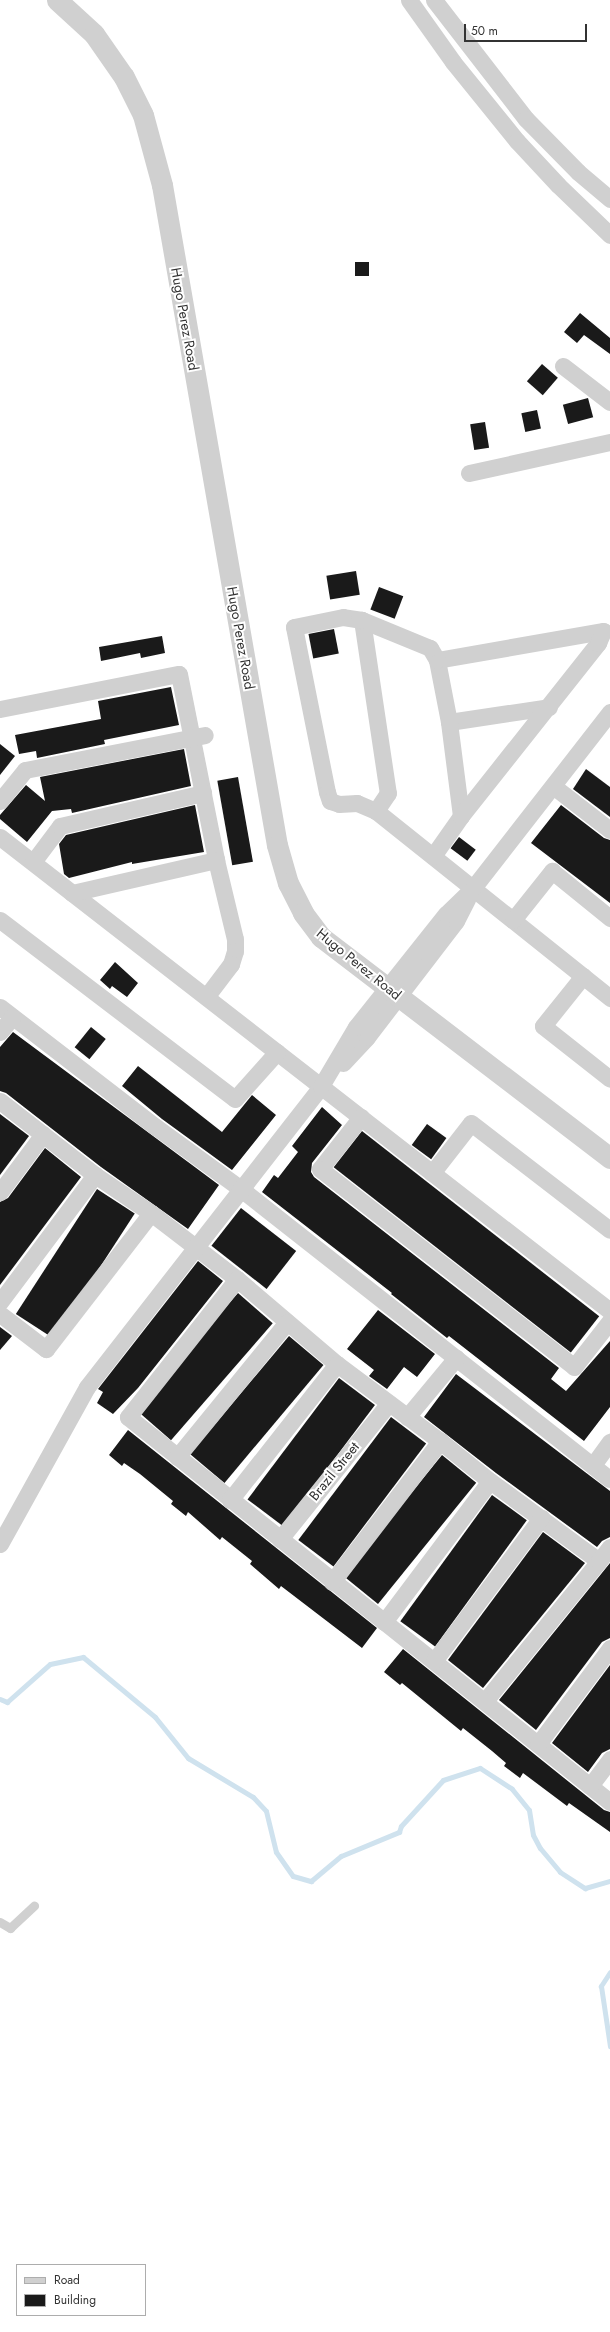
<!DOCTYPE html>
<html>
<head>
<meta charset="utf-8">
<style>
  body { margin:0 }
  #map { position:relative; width:610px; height:2332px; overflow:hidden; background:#fff; font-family:Jost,sans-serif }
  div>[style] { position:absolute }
  .stream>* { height:5px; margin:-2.5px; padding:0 2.5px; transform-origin:2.5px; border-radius:2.5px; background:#cfe2ee }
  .building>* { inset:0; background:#1a1a1a; transform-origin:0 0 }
  .service>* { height:9px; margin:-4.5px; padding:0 4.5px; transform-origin:4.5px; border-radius:4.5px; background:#d0d0d0 }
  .minor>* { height:17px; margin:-8.5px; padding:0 8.5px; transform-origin:8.5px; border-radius:8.5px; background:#d0d0d0 }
  .tertiary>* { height:21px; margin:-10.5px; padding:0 10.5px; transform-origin:10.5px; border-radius:10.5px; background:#d0d0d0 }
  span { translate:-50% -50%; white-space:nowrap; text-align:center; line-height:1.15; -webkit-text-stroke:4px #fff; paint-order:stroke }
  .street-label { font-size:14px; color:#333 }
  .legend { position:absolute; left:16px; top:2264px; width:130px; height:52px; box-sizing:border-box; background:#fff; border:1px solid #adadad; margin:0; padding:5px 7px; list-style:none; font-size:12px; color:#333 }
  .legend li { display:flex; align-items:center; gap:8px; height:20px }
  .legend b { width:20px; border:1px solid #adadad }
  .scale { position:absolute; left:464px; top:24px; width:123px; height:18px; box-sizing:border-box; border:2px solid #333; border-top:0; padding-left:5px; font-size:12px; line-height:14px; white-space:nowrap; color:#333; -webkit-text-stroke:3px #fff; paint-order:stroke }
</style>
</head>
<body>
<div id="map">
  <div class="stream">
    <div style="left:0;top:1699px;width:8px;rotate:23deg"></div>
    <div style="left:7px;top:1702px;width:57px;rotate:-41.5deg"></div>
    <div style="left:50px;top:1664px;width:34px;rotate:-12deg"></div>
    <div style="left:83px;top:1657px;width:94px;rotate:39.8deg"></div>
    <div style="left:155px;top:1717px;width:53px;rotate:51.2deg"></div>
    <div style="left:188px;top:1758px;width:76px;rotate:31deg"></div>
    <div style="left:253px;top:1797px;width:19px;rotate:47deg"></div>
    <div style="left:266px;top:1811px;width:42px;rotate:76.3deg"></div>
    <div style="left:276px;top:1852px;width:29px;rotate:55deg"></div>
    <div style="left:293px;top:1876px;width:19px;rotate:16deg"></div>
    <div style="left:311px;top:1881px;width:39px;rotate:-40deg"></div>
    <div style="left:341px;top:1856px;width:63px;rotate:-22.5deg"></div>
    <div style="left:399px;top:1832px;width:6px;rotate:-72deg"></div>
    <div style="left:401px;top:1826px;width:62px;rotate:-47.6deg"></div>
    <div style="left:443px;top:1780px;width:39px;rotate:-18deg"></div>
    <div style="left:480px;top:1768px;width:38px;rotate:33deg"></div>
    <div style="left:512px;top:1789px;width:27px;rotate:51deg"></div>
    <div style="left:529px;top:1810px;width:25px;rotate:81deg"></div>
    <div style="left:533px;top:1835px;width:15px;rotate:62deg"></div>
    <div style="left:540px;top:1848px;width:31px;rotate:50deg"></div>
    <div style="left:560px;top:1872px;width:30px;rotate:33deg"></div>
    <div style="left:585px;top:1888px;width:26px;rotate:-16deg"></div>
    <div style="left:610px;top:1972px;width:17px;rotate:123deg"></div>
    <div style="left:601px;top:1986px;width:61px;rotate:81.5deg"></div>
  </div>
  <div class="building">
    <div style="left:355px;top:262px;width:14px;height:14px"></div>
    <div style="clip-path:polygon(580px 313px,610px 338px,610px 354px,584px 335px,577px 343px,564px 332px)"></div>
    <div style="left:542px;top:364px;width:21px;height:23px;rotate:41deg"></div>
    <div style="left:588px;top:398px;width:20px;height:26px;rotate:75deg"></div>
    <div style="left:537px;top:410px;width:19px;height:16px;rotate:78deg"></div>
    <div style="left:485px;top:422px;width:26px;height:15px;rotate:81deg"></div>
    <div style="left:356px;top:571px;width:24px;height:30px;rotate:81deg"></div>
    <div style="left:379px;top:587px;width:26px;height:24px;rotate:21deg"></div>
    <div style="left:334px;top:629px;width:25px;height:26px;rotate:79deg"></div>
    <div style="clip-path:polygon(162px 636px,165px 653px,141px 658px,140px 653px,101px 661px,99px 647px)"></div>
    <div style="clip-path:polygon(171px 687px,179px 725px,104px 740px,105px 744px,37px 758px,36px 751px,19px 754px,15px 735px,101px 719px,98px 701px)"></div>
    <div style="clip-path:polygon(0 744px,15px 756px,0 775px)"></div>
    <div style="clip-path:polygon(184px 749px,191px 786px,72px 813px,71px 809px,52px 811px,27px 842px,0 819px,0 815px,26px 785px,45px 801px,40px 777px)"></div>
    <div style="clip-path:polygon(586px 769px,610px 787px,610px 817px,573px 789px)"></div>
    <div style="left:238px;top:777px;width:86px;height:21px;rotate:80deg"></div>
    <div style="clip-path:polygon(195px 805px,204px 852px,132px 864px,132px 862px,69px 878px,64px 874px,59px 844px,66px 835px)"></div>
    <div style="clip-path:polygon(561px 805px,604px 838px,610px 840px,610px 903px,531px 843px)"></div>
    <div style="left:459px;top:837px;width:21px;height:14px;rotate:37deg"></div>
    <div style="clip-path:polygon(115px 962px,138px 983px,127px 997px,112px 986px,110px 989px,100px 980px)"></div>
    <div style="left:91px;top:1027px;width:19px;height:26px;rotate:39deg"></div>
    <div style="clip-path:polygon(13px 1032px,219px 1185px,188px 1229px,101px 1167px,6px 1093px,0 1091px,0 1047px)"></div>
    <div style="clip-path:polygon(138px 1066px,222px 1132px,252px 1095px,276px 1115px,232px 1170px,162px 1119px,122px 1086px)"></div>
    <div style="clip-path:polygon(322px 1107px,342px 1125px,312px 1163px,311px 1172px,314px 1177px,559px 1368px,551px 1379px,566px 1391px,610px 1341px,610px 1407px,584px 1441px,449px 1336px,447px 1338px,391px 1294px,392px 1293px,262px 1192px,274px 1175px,278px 1178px,298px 1152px,292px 1146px)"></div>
    <div style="clip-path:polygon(0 1114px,29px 1136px,0 1175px)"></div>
    <div style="left:427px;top:1124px;width:24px;height:26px;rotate:36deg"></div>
    <div style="left:362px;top:1131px;width:301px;height:46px;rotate:38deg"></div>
    <div style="clip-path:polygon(45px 1148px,81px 1177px,0 1285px,0 1202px,8px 1198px)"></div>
    <div style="left:97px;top:1189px;width:45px;height:149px;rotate:33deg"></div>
    <div style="left:241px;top:1208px;width:70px;height:48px;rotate:38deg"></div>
    <div style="clip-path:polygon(198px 1261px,223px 1281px,138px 1388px,113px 1414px,97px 1403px,103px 1392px,98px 1389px)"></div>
    <div style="left:238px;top:1293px;width:46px;height:155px;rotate:41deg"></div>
    <div style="clip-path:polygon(378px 1310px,435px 1354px,417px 1377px,404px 1367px,387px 1389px,369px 1376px,374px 1370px,347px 1349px)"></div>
    <div style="clip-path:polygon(0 1327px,12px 1336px,0 1350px)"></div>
    <div style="left:289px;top:1336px;width:45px;height:154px;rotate:40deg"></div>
    <div style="clip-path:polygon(456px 1374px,610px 1491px,610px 1537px,602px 1541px,597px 1547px,496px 1473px,424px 1417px)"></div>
    <div style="left:339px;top:1378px;width:45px;height:152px;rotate:37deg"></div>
    <div style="left:391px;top:1417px;width:44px;height:154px;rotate:37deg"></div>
    <div style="clip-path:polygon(128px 1430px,377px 1628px,362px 1648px,281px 1586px,279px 1589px,250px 1564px,252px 1561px,222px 1537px,220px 1540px,188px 1512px,186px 1516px,171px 1504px,173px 1501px,140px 1474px,124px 1463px,122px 1466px,109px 1455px)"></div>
    <div style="left:442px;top:1455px;width:44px;height:156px;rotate:39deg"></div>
    <div style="left:492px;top:1495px;width:43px;height:156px;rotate:36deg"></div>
    <div style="clip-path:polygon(543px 1532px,585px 1563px,483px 1688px,448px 1660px)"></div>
    <div style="clip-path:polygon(610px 1563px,610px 1638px,602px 1642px,536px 1730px,499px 1700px)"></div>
    <div style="clip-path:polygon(403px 1649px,604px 1810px,610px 1812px,610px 1832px,569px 1803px,567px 1806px,523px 1773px,520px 1778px,504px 1766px,506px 1763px,492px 1751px,463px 1728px,461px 1731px,402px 1683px,400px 1685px,384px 1672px)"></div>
    <div style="clip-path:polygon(610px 1665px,610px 1749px,602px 1753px,588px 1772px,552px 1743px)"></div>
  </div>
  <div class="service">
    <div style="left:0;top:1922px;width:12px;rotate:31deg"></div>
    <div style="left:10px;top:1928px;width:33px;rotate:-43deg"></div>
  </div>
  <div class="minor">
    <div style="left:409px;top:0;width:76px;rotate:54.6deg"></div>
    <div style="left:453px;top:62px;width:102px;rotate:51deg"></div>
    <div style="left:517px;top:141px;width:60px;rotate:47deg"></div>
    <div style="left:558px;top:185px;width:72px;rotate:43.9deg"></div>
    <div style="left:434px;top:0;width:150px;rotate:52.3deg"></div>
    <div style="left:526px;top:119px;width:74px;rotate:45.5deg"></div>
    <div style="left:578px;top:172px;width:42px;rotate:40.2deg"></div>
    <div style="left:563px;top:366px;width:59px;rotate:37.5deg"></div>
    <div style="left:469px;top:473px;width:144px;rotate:-12.4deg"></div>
    <div style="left:362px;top:620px;width:175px;rotate:81.5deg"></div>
    <div style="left:388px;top:793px;width:22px;rotate:124deg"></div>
    <div style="left:437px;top:660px;width:169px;rotate:-9.9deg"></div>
    <div style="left:0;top:709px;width:182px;rotate:-11.1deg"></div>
    <div style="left:179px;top:674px;width:190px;rotate:78.7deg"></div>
    <div style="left:216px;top:860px;width:81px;rotate:76.5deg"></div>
    <div style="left:235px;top:939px;width:12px;rotate:90deg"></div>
    <div style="left:235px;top:951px;width:14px;rotate:107deg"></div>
    <div style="left:231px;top:964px;width:41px;rotate:127.1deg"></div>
    <div style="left:449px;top:722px;width:101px;rotate:-8.5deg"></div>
    <div style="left:553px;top:786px;width:72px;rotate:37.7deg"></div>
    <div style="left:0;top:801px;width:40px;rotate:-51deg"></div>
    <div style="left:25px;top:770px;width:183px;rotate:-11deg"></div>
    <div style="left:461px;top:816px;width:95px;rotate:-97.3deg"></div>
    <div style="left:449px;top:722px;width:63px;rotate:-101deg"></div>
    <div style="left:437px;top:660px;width:14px;rotate:-120deg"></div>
    <div style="left:430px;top:648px;width:74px;rotate:-157.6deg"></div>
    <div style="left:362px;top:620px;width:19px;rotate:-171deg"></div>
    <div style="left:343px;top:617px;width:50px;rotate:168.5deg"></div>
    <div style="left:294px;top:627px;width:168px;rotate:78.7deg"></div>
    <div style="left:327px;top:792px;width:9px;rotate:72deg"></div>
    <div style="left:330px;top:801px;width:9px;rotate:18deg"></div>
    <div style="left:339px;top:804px;width:18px;rotate:-3deg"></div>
    <div style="left:357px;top:803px;width:21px;rotate:23deg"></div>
    <div style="left:376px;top:811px;width:300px;rotate:38.6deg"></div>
    <div style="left:0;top:837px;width:773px;rotate:37.85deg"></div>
    <div style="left:433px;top:856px;width:49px;rotate:-55deg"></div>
    <div style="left:461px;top:816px;width:221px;rotate:-51.6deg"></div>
    <div style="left:598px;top:643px;width:13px;rotate:-67deg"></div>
    <div style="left:33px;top:862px;width:45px;rotate:-53.1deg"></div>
    <div style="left:60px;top:826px;width:147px;rotate:-13deg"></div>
    <div style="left:72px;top:893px;width:148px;rotate:-12.9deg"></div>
    <div style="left:0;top:920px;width:295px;rotate:37.3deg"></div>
    <div style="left:235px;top:1099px;width:63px;rotate:-48.2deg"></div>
    <div style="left:513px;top:920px;width:63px;rotate:-51.5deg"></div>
    <div style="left:552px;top:871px;width:75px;rotate:39deg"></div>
    <div style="left:583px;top:976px;width:64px;rotate:128.7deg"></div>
    <div style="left:543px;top:1026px;width:85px;rotate:38.3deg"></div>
    <div style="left:0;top:1007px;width:197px;rotate:37.6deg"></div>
    <div style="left:156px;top:1127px;width:105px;rotate:36.1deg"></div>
    <div style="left:241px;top:1189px;width:469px;rotate:38.2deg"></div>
    <div style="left:0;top:1032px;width:19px;rotate:-51deg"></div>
    <div style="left:343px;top:1063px;width:35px;rotate:-47deg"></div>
    <div style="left:367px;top:1037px;width:146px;rotate:-52.5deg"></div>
    <div style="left:456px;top:921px;width:25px;rotate:-63deg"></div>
    <div style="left:0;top:1101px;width:120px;rotate:37.9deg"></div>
    <div style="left:95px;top:1175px;width:68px;rotate:34.2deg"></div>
    <div style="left:151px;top:1213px;width:108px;rotate:37.5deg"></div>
    <div style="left:237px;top:1279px;width:131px;rotate:40.4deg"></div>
    <div style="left:337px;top:1364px;width:129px;rotate:36.8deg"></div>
    <div style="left:440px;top:1441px;width:64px;rotate:38.7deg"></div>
    <div style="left:490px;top:1481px;width:135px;rotate:36.3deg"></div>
    <div style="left:599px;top:1561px;width:181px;rotate:129.2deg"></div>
    <div style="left:361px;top:1117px;width:66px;rotate:128.3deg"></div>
    <div style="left:320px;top:1169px;width:322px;rotate:37.9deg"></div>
    <div style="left:574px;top:1367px;width:58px;rotate:-52deg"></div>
    <div style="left:432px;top:1173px;width:63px;rotate:-52deg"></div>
    <div style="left:471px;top:1123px;width:175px;rotate:37.6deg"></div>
    <div style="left:0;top:1192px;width:72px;rotate:-53.4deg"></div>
    <div style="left:237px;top:1279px;width:176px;rotate:128.3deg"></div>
    <div style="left:128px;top:1417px;width:617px;rotate:38.62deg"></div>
    <div style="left:0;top:1302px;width:159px;rotate:-53.2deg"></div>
    <div style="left:0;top:1314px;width:58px;rotate:37.3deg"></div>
    <div style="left:46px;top:1349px;width:172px;rotate:-52.3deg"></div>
    <div style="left:407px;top:1417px;width:77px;rotate:-50.3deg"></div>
    <div style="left:177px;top:1457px;width:174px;rotate:-50.8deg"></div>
    <div style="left:593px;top:1465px;width:29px;rotate:-54deg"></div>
    <div style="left:230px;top:1500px;width:173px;rotate:-51.8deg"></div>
    <div style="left:280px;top:1539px;width:174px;rotate:-51.3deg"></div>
    <div style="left:0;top:1544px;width:179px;rotate:-61deg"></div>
    <div style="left:87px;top:1387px;width:381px;rotate:-52.1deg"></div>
    <div style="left:321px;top:1086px;width:69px;rotate:-59.3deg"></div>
    <div style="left:356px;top:1027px;width:144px;rotate:-51.5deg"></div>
    <div style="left:446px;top:914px;width:37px;rotate:-44deg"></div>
    <div style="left:473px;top:888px;width:223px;rotate:-52.1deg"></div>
    <div style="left:599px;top:1561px;width:18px;rotate:-52deg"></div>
    <div style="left:332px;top:1582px;width:178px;rotate:-52.5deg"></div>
    <div style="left:384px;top:1622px;width:176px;rotate:-53.1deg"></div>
    <div style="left:434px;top:1661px;width:179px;rotate:-53.2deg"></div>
    <div style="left:538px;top:1744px;width:120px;rotate:-53.1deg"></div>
    <div style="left:590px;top:1786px;width:34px;rotate:-53deg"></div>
  </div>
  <div class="tertiary">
    <div style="left:57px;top:0;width:50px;rotate:42.6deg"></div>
    <div style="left:94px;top:34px;width:52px;rotate:55.1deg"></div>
    <div style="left:124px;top:77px;width:42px;rotate:63.4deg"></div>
    <div style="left:143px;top:115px;width:73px;rotate:74.8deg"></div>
    <div style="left:162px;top:185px;width:670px;rotate:80.12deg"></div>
    <div style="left:277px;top:845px;width:40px;rotate:74deg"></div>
    <div style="left:288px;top:883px;width:34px;rotate:63deg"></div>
    <div style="left:303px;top:913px;width:30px;rotate:53deg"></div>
    <div style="left:321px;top:937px;width:364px;rotate:37.4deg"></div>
  </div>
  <div class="street-label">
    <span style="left:185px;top:319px;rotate:80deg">Hugo Perez Road</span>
    <span style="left:241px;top:638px;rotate:80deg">Hugo Perez Road</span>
    <span style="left:359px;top:964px;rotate:39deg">Hugo Perez Road</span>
    <span style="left:334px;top:1471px;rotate:-51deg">Brazil Street</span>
  </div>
  <ul class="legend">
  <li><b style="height:5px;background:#d0d0d0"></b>Road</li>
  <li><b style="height:11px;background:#1a1a1a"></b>Building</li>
  </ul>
  <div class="scale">50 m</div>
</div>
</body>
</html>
